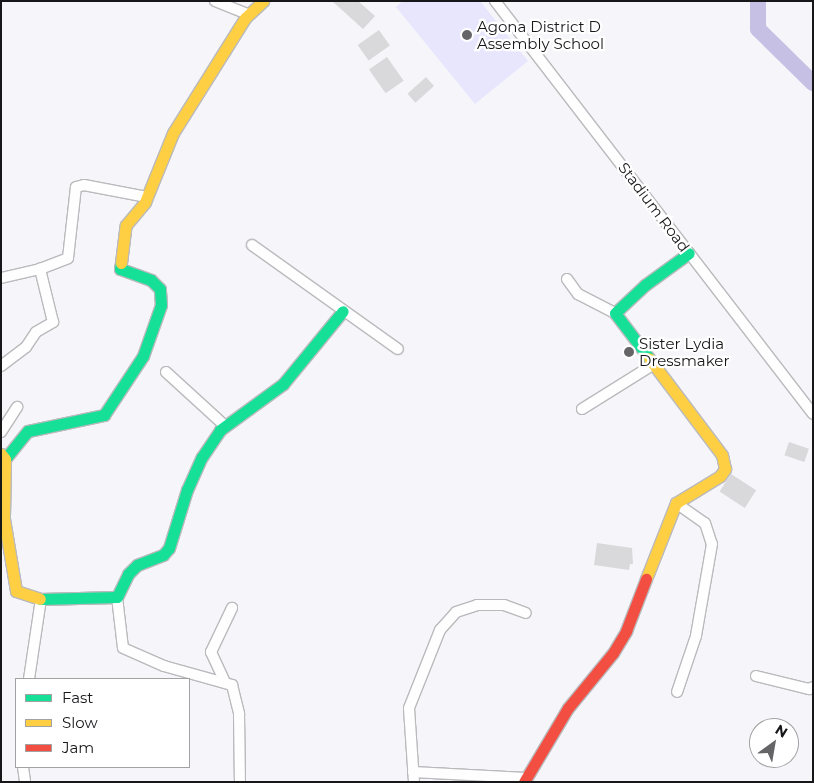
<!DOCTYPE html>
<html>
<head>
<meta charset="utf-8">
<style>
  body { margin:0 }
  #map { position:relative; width:814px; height:783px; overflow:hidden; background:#f5f5fa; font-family:Montserrat,sans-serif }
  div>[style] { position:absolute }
  .green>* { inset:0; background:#e8e6fd }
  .river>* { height:16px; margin:-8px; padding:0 8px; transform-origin:8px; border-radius:8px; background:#c5c0e4 }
  .building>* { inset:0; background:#d9d9dc; transform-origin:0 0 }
  .roads { filter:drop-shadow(1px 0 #bababd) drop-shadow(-1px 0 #bababd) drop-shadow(0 1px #bababd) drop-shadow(0 -1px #bababd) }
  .street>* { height:10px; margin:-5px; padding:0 5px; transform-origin:5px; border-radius:5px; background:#fefefe }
  .fast>* { height:11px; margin:-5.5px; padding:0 5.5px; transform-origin:5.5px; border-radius:5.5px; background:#16e098 }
  .slow>* { height:11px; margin:-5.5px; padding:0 5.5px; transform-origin:5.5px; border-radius:5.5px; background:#ffcf43 }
  .jam>* { height:11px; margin:-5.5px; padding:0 5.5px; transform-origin:5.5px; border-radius:5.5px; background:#f24e42 }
  .dots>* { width:14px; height:14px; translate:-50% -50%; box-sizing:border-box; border:2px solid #fff; border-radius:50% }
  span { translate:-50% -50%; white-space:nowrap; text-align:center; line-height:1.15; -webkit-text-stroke:4.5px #fff; paint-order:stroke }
  .poi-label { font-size:15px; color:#17171a }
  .left { translate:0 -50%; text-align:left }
  .street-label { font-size:15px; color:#17171a }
  .frame { position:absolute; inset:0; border:2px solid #17171a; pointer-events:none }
  .legend { position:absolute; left:15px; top:678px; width:175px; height:90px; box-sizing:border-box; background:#fff; border:1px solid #a2a2a3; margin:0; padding:6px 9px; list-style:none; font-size:15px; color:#17171a }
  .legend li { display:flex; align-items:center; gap:10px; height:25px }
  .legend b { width:25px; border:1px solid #a2a2a3 }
  .north { position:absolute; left:749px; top:718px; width:50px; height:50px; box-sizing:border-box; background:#fff; border:1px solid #a2a2a3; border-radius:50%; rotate:32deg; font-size:14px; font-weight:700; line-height:20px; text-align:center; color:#17171a }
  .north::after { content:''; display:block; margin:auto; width:18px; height:22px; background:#656568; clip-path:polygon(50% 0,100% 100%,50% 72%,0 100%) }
</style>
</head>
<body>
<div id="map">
  <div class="green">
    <div style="clip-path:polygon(403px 1px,480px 1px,528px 61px,475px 104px,396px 7px)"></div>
  </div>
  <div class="river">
    <div style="left:758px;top:1px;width:28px;rotate:90deg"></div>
    <div style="left:758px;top:29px;width:77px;rotate:44.5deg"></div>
  </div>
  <div class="building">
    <div style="clip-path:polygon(332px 1px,358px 1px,375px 16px,363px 29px)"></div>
    <div style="left:379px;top:30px;width:19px;height:26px;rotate:55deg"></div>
    <div style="left:387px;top:57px;width:29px;height:22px;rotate:55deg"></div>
    <div style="left:426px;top:77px;width:12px;height:25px;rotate:48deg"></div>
    <div style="left:789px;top:442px;width:21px;height:14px;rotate:19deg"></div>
    <div style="left:731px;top:474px;width:30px;height:21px;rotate:33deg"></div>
    <div style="clip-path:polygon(597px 543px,632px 548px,633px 564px,630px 564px,629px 570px,594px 565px)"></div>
  </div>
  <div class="roads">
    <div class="street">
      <div style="left:215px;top:1px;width:35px;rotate:22deg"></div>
      <div style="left:495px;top:1px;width:521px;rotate:52.4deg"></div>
      <div style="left:252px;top:245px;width:179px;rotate:35.5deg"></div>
      <div style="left:1px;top:278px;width:40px;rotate:-13deg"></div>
      <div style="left:40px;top:269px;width:30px;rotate:-21deg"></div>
      <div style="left:68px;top:258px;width:71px;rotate:-83.6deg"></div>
      <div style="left:76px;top:187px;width:8px;rotate:-14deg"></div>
      <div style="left:84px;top:185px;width:64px;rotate:10.8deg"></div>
      <div style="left:567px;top:279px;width:19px;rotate:54deg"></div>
      <div style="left:578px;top:294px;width:42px;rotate:27.2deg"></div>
      <div style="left:1px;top:366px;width:31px;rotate:-37deg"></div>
      <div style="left:26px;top:347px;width:18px;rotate:-56deg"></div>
      <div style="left:36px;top:332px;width:20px;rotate:-30deg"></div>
      <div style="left:53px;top:322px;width:55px;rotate:-103.8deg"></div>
      <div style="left:166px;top:372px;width:79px;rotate:42.4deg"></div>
      <div style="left:582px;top:409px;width:85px;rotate:-32deg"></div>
      <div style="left:1px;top:432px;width:30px;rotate:-57deg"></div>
      <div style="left:676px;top:503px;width:35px;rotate:35deg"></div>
      <div style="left:705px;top:523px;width:22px;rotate:72deg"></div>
      <div style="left:712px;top:544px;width:93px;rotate:99.9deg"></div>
      <div style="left:696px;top:636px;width:59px;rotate:108.7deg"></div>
      <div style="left:117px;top:597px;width:51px;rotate:83.3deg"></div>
      <div style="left:123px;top:648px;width:45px;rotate:23.7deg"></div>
      <div style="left:164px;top:666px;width:71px;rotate:15.6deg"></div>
      <div style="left:232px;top:685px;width:30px;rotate:76deg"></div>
      <div style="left:239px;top:714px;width:68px;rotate:89.2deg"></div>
      <div style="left:756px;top:676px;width:55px;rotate:13.8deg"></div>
      <div style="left:809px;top:689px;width:4px;rotate:-27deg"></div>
      <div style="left:29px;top:679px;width:81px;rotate:-81.5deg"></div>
      <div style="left:224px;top:680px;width:31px;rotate:-115deg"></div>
      <div style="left:211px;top:652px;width:49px;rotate:-64.5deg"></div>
      <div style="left:23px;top:767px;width:15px;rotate:82deg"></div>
      <div style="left:413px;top:772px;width:113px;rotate:3deg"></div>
      <div style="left:414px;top:782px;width:74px;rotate:-93.9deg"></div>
      <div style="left:409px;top:708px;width:84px;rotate:-68.3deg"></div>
      <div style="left:440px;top:630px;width:24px;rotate:-48deg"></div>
      <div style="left:456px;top:612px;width:22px;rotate:-18deg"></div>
      <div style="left:477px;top:605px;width:27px"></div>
      <div style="left:504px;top:605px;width:23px;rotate:20deg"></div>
    </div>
    <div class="fast">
      <div style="left:649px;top:358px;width:56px;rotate:-127.1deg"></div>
      <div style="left:615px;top:313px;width:41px;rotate:-43deg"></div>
      <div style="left:645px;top:285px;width:54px;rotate:-36deg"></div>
      <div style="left:5px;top:459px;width:36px;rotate:-51deg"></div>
      <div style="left:28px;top:431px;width:78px;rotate:-11.9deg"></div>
      <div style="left:104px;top:415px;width:71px;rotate:-56.5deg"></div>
      <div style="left:143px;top:356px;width:54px;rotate:-70.6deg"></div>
      <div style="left:161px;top:305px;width:16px;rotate:-94deg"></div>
      <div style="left:160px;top:289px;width:13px;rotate:-135deg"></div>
      <div style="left:151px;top:280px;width:33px;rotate:-160deg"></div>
      <div style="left:120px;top:269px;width:6px;rotate:-81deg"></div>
      <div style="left:40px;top:599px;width:77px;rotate:-1.5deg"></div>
      <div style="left:117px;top:597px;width:25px;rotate:-64deg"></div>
      <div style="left:128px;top:574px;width:13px;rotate:-45deg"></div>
      <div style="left:137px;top:565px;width:28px;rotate:-21deg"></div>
      <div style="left:163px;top:555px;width:9px;rotate:-49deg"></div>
      <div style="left:169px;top:548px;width:61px;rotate:-72.8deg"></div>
      <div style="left:187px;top:490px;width:36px;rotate:-66deg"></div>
      <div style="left:202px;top:457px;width:32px;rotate:-56deg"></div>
      <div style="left:220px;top:430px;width:78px;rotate:-36.1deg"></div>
      <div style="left:283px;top:384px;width:94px;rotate:-50.6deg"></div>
    </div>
    <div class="slow">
      <div style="left:121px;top:263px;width:38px;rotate:-83deg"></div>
      <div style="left:126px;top:225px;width:30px;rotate:-50deg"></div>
      <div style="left:145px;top:202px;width:74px;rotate:-67.9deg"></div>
      <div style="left:173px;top:133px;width:136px;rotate:-57.9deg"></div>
      <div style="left:245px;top:18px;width:25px;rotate:-43deg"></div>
      <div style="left:1px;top:454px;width:6px;rotate:51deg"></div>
      <div style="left:5px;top:459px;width:60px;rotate:91deg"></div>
      <div style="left:4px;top:519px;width:73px;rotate:80.5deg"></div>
      <div style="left:16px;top:591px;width:25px;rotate:18deg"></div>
      <div style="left:646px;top:579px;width:82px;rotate:-68.5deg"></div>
      <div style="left:676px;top:503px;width:52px;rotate:-31.5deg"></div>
      <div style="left:720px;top:476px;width:9px;rotate:-54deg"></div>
      <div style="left:725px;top:469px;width:14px;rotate:-102deg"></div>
      <div style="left:722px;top:455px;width:121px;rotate:-127deg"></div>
    </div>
    <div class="jam">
      <div style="left:524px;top:782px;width:86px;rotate:-59.3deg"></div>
      <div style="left:568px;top:708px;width:71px;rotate:-50.7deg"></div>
      <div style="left:613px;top:653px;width:26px;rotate:-59deg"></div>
      <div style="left:626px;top:631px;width:56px;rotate:-69deg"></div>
    </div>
  </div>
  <div class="dots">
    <div style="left:467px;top:35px;background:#656568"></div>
    <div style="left:629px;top:352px;background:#656568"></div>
  </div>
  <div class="poi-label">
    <span class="left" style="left:477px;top:35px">Agona District D<br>Assembly School</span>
    <span class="left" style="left:639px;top:352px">Sister Lydia<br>Dressmaker</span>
  </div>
  <div class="street-label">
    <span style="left:654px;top:207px;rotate:53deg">Stadium Road</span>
  </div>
  <div class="frame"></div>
  <ul class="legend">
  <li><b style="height:6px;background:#16e098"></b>Fast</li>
  <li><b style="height:6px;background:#ffcf43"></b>Slow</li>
  <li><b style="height:6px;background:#f24e42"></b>Jam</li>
  </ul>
  <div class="north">N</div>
</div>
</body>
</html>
